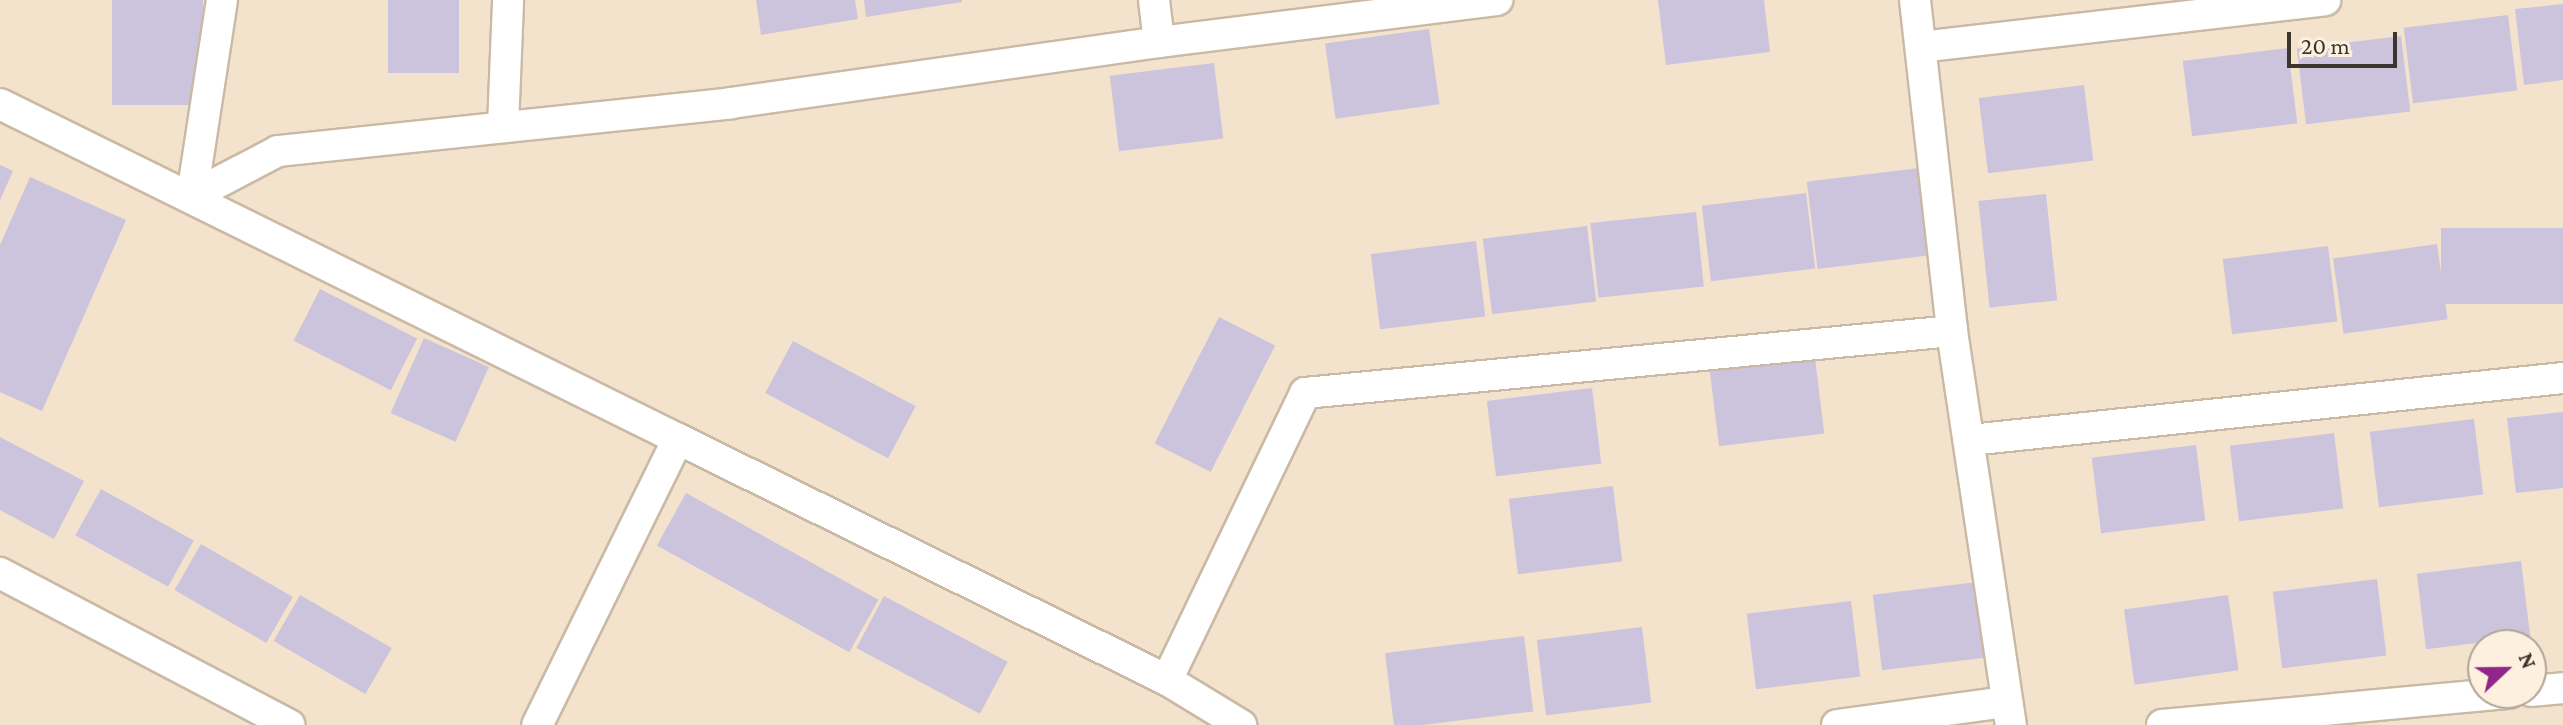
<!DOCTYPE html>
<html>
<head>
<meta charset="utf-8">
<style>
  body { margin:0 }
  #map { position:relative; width:2563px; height:725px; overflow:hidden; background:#f3e2cc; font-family:"Crimson Pro",serif }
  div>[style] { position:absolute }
  .building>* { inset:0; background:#ccc4dd; transform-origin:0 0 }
  .roads { filter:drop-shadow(2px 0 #cab9a4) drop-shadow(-2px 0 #cab9a4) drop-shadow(0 2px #cab9a4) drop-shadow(0 -2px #cab9a4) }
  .street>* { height:30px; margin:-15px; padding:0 15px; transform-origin:15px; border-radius:15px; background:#fff }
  span { translate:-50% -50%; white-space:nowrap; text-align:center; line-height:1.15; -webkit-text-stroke:8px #fef0de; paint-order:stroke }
  .north { position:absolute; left:2467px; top:629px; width:80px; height:80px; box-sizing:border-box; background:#fef0de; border:2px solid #b0a597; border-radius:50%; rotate:68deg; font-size:22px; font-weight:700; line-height:32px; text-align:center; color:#3c352d }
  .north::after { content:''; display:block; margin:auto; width:28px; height:36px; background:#8f268a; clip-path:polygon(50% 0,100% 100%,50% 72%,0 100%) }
  .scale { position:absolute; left:2287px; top:32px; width:110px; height:36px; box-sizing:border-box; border:4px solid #3c352d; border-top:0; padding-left:10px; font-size:24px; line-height:28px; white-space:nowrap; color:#3c352d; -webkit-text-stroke:6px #fef0de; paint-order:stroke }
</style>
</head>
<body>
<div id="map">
  <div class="building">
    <div style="left:112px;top:0;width:91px;height:105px"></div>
    <div style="left:388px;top:0;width:71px;height:73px"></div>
    <div style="clip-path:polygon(756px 0,855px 0,858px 19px,761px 35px)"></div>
    <div style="clip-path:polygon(864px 0,962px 0,962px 2px,866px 17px)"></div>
    <div style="clip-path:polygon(1658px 0,1764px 0,1770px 52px,1666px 65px)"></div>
    <div style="clip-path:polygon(2563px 4px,2563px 80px,2524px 85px,2515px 9px)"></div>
    <div style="left:2508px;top:15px;width:76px;height:105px;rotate:83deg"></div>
    <div style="left:1429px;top:29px;width:76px;height:105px;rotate:82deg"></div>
    <div style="left:2401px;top:36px;width:76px;height:105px;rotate:83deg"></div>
    <div style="left:2288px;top:48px;width:76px;height:106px;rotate:83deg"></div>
    <div style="left:1214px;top:63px;width:76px;height:105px;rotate:83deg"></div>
    <div style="left:2084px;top:85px;width:76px;height:106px;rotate:83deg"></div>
    <div style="clip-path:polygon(0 165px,13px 171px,0 200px)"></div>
    <div style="left:1919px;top:168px;width:88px;height:113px;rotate:83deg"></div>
    <div style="clip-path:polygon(30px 177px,126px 220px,42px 411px,0 392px,0 245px)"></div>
    <div style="left:1806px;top:193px;width:76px;height:105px;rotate:83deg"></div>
    <div style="left:2046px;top:194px;width:107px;height:68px;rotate:84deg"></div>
    <div style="left:1696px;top:212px;width:75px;height:106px;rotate:84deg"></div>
    <div style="left:1587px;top:226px;width:76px;height:105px;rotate:83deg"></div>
    <div style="left:2563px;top:228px;width:76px;height:122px;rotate:90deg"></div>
    <div style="left:1476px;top:241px;width:76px;height:106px;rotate:83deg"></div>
    <div style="left:2437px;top:244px;width:76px;height:105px;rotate:82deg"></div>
    <div style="left:2328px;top:246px;width:76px;height:106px;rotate:83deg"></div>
    <div style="left:320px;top:289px;width:109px;height:58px;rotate:27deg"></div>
    <div style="left:1219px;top:317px;width:63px;height:142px;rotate:27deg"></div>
    <div style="left:424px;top:338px;width:71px;height:82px;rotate:24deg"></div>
    <div style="left:793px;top:341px;width:139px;height:59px;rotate:28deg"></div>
    <div style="left:1815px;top:358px;width:76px;height:106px;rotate:83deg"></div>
    <div style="left:1592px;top:388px;width:76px;height:106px;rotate:83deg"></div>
    <div style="clip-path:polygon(2563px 412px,2563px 488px,2516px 493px,2507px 418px)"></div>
    <div style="left:2474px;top:419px;width:76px;height:105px;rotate:83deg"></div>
    <div style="left:2334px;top:433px;width:76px;height:105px;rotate:83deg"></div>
    <div style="clip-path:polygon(0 437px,84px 481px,54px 539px,0 510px)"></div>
    <div style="left:2196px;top:445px;width:76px;height:105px;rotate:83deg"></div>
    <div style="left:1613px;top:486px;width:76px;height:105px;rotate:83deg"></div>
    <div style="left:101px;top:489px;width:106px;height:53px;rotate:29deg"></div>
    <div style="left:686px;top:493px;width:220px;height:60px;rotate:29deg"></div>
    <div style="left:201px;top:544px;width:106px;height:53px;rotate:30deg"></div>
    <div style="left:2521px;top:561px;width:76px;height:105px;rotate:83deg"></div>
    <div style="left:2377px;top:579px;width:77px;height:105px;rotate:83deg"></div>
    <div style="left:1977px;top:582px;width:76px;height:105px;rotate:83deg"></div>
    <div style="left:300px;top:595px;width:106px;height:53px;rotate:30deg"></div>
    <div style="left:2228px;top:595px;width:76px;height:105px;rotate:82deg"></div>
    <div style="left:884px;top:596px;width:140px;height:59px;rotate:28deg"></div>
    <div style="left:1851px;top:601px;width:76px;height:105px;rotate:83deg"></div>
    <div style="left:1642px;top:627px;width:76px;height:106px;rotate:83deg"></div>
    <div style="left:1524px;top:636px;width:76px;height:140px;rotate:83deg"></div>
  </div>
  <div class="roads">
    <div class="street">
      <div style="left:1154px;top:0;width:42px;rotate:83.2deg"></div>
      <div style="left:1915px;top:0;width:333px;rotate:83.6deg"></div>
      <div style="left:1952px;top:331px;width:398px;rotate:81.5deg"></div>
      <div style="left:1921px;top:47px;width:407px;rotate:-6.6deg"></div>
      <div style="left:0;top:104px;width:756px;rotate:26.29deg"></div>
      <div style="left:678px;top:439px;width:319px;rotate:116.2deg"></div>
      <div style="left:503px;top:127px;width:127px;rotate:-87.7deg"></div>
      <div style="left:192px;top:196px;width:97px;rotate:-27.6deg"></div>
      <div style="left:278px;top:151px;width:456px;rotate:-6deg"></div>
      <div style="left:731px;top:103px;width:432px;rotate:-8.1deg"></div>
      <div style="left:1159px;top:42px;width:341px;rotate:-7.1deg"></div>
      <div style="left:192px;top:196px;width:198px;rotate:-81.3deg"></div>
      <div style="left:678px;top:439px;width:545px;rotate:26.24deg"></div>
      <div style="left:1167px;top:680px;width:318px;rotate:-64.3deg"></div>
      <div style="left:1305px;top:393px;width:650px;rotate:-5.47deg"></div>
      <div style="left:1970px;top:440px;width:596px;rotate:-5.97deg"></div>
      <div style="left:0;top:573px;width:327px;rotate:27.7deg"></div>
      <div style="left:1167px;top:680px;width:87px;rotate:31.3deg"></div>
      <div style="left:2531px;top:691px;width:32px;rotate:-5deg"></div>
      <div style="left:1837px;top:725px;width:171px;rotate:-7.8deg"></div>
      <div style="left:2162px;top:725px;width:349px;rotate:-5.3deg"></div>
    </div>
  </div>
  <div class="north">N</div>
  <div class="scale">20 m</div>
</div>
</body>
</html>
